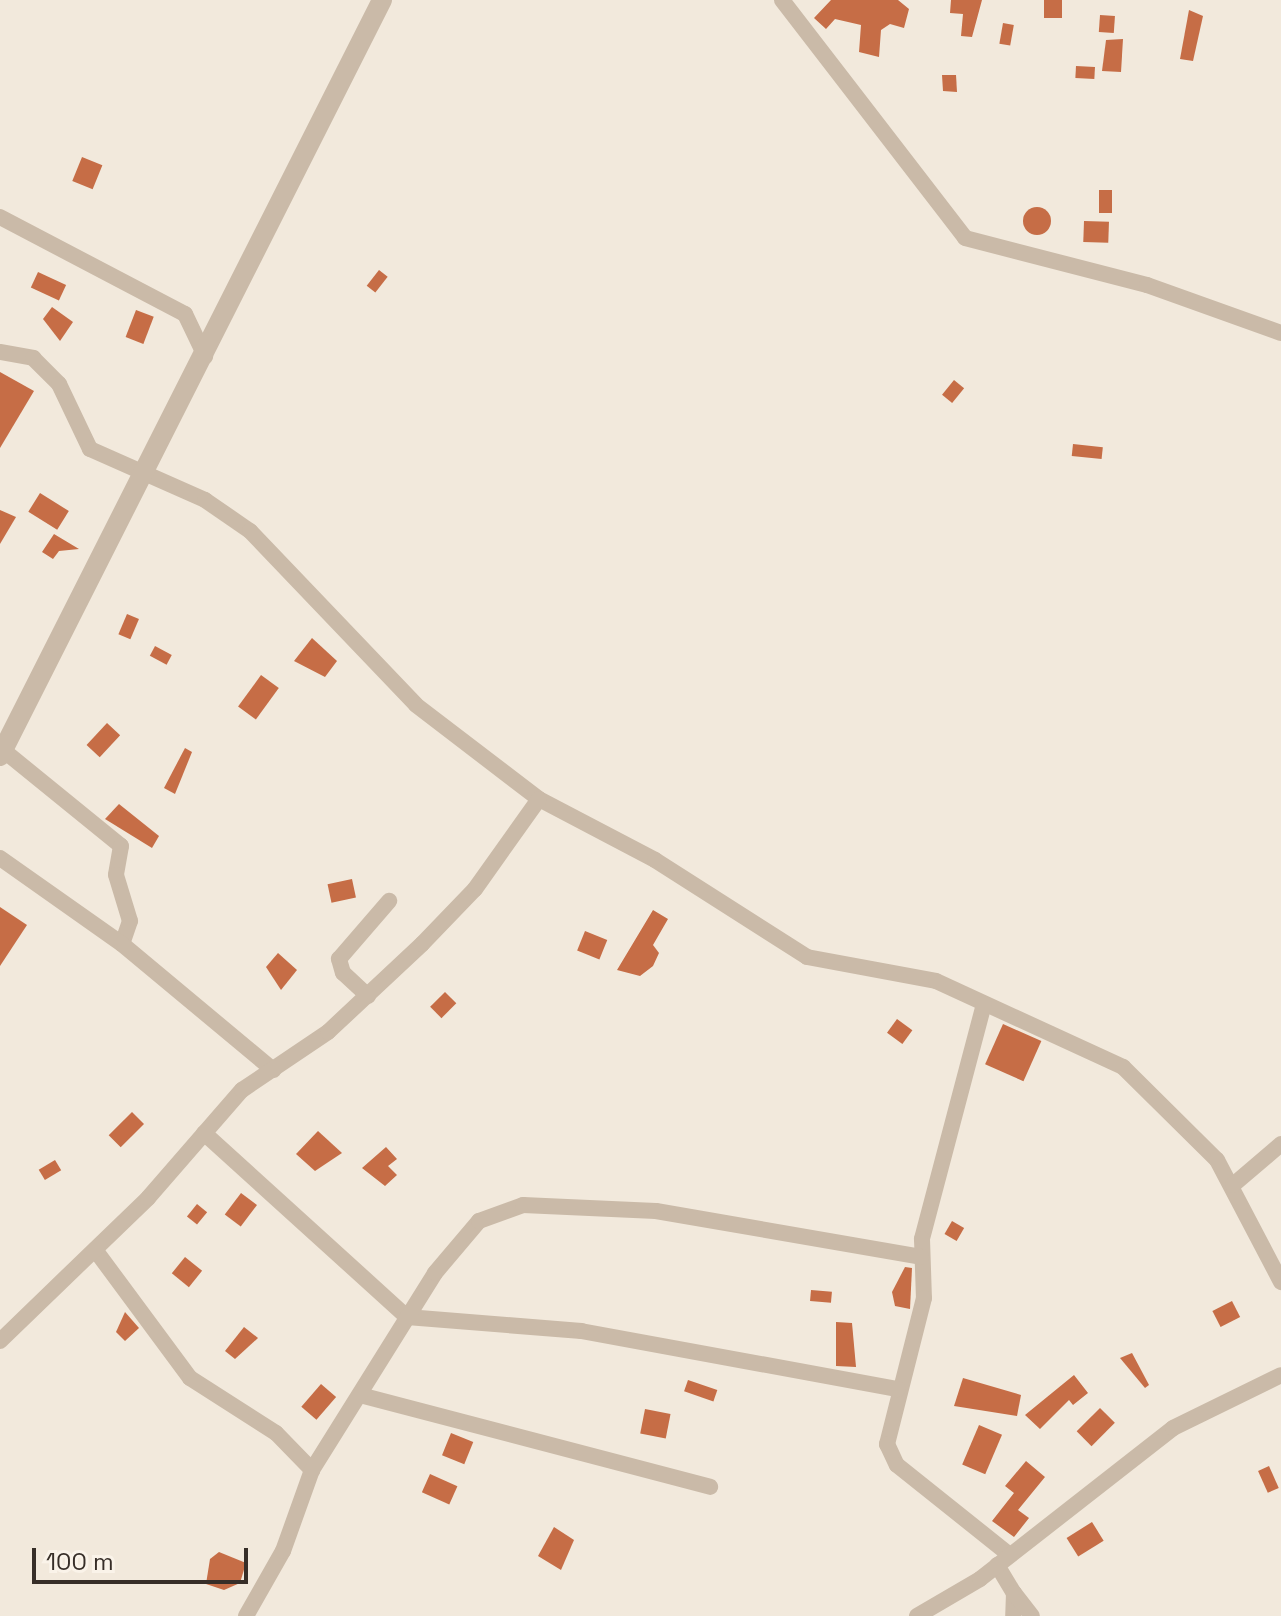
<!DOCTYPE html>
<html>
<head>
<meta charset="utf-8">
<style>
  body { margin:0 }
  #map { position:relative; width:1281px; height:1616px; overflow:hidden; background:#f2e9dc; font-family:"Space Grotesk",sans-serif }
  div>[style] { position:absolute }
  .building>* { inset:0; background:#c66d46; transform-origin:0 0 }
  .round { border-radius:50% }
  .minor>* { height:16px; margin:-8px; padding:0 8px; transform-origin:8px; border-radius:8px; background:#cabaa8 }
  .tertiary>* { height:20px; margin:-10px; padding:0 10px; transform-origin:10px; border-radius:10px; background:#cabaa8 }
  span { translate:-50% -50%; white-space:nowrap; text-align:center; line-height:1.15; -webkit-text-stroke:7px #faf3e9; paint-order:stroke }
  .scale { position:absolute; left:32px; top:1548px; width:216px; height:36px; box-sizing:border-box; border:4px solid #372e28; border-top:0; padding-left:10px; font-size:24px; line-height:28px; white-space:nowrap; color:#372e28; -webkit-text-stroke:6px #faf3e9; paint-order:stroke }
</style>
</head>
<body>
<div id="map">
  <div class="building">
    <div style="clip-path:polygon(831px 0,898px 0,909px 9px,904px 28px,890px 24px,881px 30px,879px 57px,859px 52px,861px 25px,835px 19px,826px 29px,814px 18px)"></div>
    <div style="clip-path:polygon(951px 0,982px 0,972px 37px,961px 36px,963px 14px,950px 13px)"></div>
    <div style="left:1044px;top:0;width:18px;height:18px"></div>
    <div style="clip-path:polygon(1189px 10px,1203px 16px,1193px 61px,1180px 59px)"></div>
    <div style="left:1100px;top:15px;width:15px;height:17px;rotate:4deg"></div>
    <div style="left:1003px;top:23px;width:11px;height:21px;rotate:10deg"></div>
    <div style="clip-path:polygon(1123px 39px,1121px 72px,1102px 71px,1106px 40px)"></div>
    <div style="left:1076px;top:66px;width:19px;height:12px;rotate:3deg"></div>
    <div style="clip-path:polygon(942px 75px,956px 75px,957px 92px,943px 91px)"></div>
    <div style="left:82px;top:157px;width:22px;height:26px;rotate:22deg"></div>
    <div style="left:1099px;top:190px;width:13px;height:23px"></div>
    <div class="round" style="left:1023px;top:207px;width:28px;height:28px"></div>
    <div style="left:1084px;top:221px;width:25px;height:21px;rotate:2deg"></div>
    <div style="left:379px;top:270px;width:11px;height:20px;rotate:38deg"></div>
    <div style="left:38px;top:272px;width:31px;height:17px;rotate:25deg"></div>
    <div style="clip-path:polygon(52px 307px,73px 322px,60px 341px,43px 319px)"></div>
    <div style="left:136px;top:310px;width:19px;height:29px;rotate:21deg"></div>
    <div style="clip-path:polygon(0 372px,34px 391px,0 448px)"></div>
    <div style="left:954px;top:380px;width:13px;height:19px;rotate:39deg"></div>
    <div style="left:1073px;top:444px;width:30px;height:12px;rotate:6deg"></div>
    <div style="left:40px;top:493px;width:34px;height:22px;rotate:32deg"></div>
    <div style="clip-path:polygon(0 510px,16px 517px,0 544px)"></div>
    <div style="clip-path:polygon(54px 534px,79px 549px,59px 551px,53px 559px,42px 552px)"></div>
    <div style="left:127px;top:614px;width:13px;height:22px;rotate:23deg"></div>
    <div style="clip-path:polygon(312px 638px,337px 661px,325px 677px,294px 661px)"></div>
    <div style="left:155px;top:646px;width:19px;height:11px;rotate:28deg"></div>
    <div style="left:261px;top:675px;width:22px;height:39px;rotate:36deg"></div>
    <div style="left:107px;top:723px;width:18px;height:30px;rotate:43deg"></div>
    <div style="clip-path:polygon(185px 748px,192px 752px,175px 794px,164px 788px)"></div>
    <div style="clip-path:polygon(119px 804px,159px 836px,152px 848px,105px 819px)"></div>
    <div style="left:352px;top:879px;width:19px;height:25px;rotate:78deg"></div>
    <div style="clip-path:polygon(0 907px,27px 925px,0 966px)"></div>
    <div style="clip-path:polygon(653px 910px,668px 919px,653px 945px,659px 953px,653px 966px,640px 976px,617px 970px)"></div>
    <div style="left:585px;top:931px;width:24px;height:21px;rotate:22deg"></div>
    <div style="clip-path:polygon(278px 953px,297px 970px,281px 990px,266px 967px)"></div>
    <div style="left:445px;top:992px;width:16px;height:21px;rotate:45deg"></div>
    <div style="left:897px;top:1019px;width:19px;height:17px;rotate:36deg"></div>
    <div style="left:1003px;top:1024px;width:42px;height:44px;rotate:24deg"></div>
    <div style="left:132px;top:1112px;width:17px;height:33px;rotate:45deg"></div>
    <div style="clip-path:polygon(318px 1131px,342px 1153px,315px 1171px,296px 1154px)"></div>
    <div style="clip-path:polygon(386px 1147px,397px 1159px,388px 1166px,397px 1175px,385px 1186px,362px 1168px)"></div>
    <div style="left:55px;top:1160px;width:12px;height:19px;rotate:59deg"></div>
    <div style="left:241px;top:1193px;width:20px;height:27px;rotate:37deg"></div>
    <div style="left:197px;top:1204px;width:13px;height:16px;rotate:39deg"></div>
    <div style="left:952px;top:1221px;width:14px;height:15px;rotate:30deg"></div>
    <div style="left:185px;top:1257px;width:22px;height:21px;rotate:39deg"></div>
    <div style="clip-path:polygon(905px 1267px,912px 1268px,910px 1309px,895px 1306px,892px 1292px)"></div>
    <div style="left:811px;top:1290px;width:21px;height:11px;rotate:5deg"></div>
    <div style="left:1232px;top:1301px;width:18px;height:22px;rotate:63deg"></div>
    <div style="clip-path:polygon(125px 1312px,139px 1328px,125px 1341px,116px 1332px)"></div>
    <div style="clip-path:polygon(836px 1322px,852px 1323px,856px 1367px,836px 1366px)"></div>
    <div style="clip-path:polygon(244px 1327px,258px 1338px,235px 1359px,225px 1351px)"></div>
    <div style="clip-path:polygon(1132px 1353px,1149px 1385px,1145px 1388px,1120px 1358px)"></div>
    <div style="clip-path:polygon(1074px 1375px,1088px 1393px,1073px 1405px,1069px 1400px,1040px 1429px,1025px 1415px)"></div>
    <div style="clip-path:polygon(963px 1378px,1021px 1395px,1017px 1416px,954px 1406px)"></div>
    <div style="left:688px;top:1380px;width:31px;height:12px;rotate:19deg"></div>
    <div style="left:321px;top:1384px;width:20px;height:30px;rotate:41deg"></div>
    <div style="left:1100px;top:1408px;width:21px;height:33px;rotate:45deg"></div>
    <div style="left:645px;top:1409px;width:26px;height:25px;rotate:11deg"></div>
    <div style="left:979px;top:1425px;width:25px;height:43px;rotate:23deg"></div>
    <div style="left:451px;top:1433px;width:24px;height:24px;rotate:22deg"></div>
    <div style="clip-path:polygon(1026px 1461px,1045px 1477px,1018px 1510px,1029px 1518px,1014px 1537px,992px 1521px,1014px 1493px,1005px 1486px)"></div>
    <div style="left:1269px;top:1466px;width:24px;height:12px;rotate:66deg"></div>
    <div style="left:430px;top:1474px;width:30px;height:20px;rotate:24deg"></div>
    <div style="left:1092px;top:1522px;width:22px;height:30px;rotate:58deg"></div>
    <div style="clip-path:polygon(554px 1527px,574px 1540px,561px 1570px,538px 1556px)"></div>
    <div style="clip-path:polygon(219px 1552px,246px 1563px,240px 1583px,224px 1590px,206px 1584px,210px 1559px)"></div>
  </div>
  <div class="minor">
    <div style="left:782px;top:0;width:300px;rotate:52.4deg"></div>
    <div style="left:965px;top:238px;width:188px;rotate:14.5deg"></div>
    <div style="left:1147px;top:285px;width:142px;rotate:19.7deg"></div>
    <div style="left:0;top:217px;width:209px;rotate:27.7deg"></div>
    <div style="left:185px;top:314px;width:47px;rotate:64.5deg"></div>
    <div style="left:0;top:352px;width:34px;rotate:10deg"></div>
    <div style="left:33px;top:358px;width:37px;rotate:45deg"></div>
    <div style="left:59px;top:384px;width:72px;rotate:64.5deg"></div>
    <div style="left:90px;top:449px;width:126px;rotate:23.9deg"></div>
    <div style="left:205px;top:500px;width:55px;rotate:34.6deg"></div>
    <div style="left:250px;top:531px;width:240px;rotate:46.3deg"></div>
    <div style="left:416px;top:705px;width:155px;rotate:37.4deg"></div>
    <div style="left:539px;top:799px;width:131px;rotate:27.7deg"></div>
    <div style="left:655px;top:860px;width:180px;rotate:32.5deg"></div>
    <div style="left:807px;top:957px;width:131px;rotate:10.5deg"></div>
    <div style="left:936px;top:981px;width:206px;rotate:24.7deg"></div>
    <div style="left:1123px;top:1067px;width:132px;rotate:44.7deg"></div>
    <div style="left:1217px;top:1160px;width:138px;rotate:62.3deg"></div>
    <div style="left:3px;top:750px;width:152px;rotate:39.1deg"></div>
    <div style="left:121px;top:846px;width:29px;rotate:100deg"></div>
    <div style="left:116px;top:875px;width:48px;rotate:73.1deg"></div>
    <div style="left:130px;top:921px;width:24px;rotate:109deg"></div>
    <div style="left:0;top:858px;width:149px;rotate:35.2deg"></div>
    <div style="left:122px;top:944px;width:197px;rotate:39.8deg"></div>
    <div style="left:368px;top:996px;width:34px;rotate:-137deg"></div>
    <div style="left:343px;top:973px;width:15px;rotate:-106deg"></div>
    <div style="left:339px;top:959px;width:77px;rotate:-49.2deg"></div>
    <div style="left:984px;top:1004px;width:243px;rotate:104.8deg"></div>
    <div style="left:922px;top:1239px;width:59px;rotate:88.1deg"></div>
    <div style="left:924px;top:1298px;width:151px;rotate:104.2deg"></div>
    <div style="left:887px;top:1444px;width:23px;rotate:65deg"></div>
    <div style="left:897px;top:1465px;width:139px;rotate:38.6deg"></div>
    <div style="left:204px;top:1133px;width:274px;rotate:42.2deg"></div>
    <div style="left:407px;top:1317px;width:175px;rotate:4.6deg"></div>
    <div style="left:581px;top:1331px;width:322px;rotate:10.4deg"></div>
    <div style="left:1233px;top:1185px;width:63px;rotate:-40.5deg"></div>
    <div style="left:96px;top:1251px;width:158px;rotate:53.5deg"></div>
    <div style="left:190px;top:1378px;width:102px;rotate:32.6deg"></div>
    <div style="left:276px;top:1433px;width:52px;rotate:45.8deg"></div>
    <div style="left:0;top:1341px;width:206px;rotate:-44deg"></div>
    <div style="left:148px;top:1198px;width:143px;rotate:-49deg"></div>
    <div style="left:242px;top:1090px;width:104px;rotate:-34deg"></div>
    <div style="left:328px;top:1032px;width:129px;rotate:-43.1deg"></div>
    <div style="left:422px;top:944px;width:76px;rotate:-46.1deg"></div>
    <div style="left:475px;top:889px;width:110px;rotate:-54.6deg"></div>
    <div style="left:360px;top:1395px;width:362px;rotate:14.7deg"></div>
    <div style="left:997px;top:1565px;width:33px;rotate:59deg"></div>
    <div style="left:1014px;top:1593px;width:23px;rotate:92deg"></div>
    <div style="left:1014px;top:1593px;width:29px;rotate:52deg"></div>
    <div style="left:246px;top:1616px;width:75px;rotate:-60.4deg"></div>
    <div style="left:283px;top:1551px;width:86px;rotate:-70.3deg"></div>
    <div style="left:312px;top:1470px;width:232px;rotate:-58deg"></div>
    <div style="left:435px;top:1273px;width:68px;rotate:-49.8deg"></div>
    <div style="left:479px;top:1221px;width:47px;rotate:-20deg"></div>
    <div style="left:523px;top:1205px;width:133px;rotate:2.6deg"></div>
    <div style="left:656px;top:1211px;width:269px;rotate:9.8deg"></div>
    <div style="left:917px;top:1616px;width:73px;rotate:-30.4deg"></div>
    <div style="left:980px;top:1579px;width:245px;rotate:-38deg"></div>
    <div style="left:1173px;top:1428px;width:120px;rotate:-26.1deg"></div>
  </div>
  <div class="tertiary">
    <div style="left:0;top:756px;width:847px;rotate:-63.19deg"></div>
  </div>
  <div class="scale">100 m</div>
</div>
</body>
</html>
